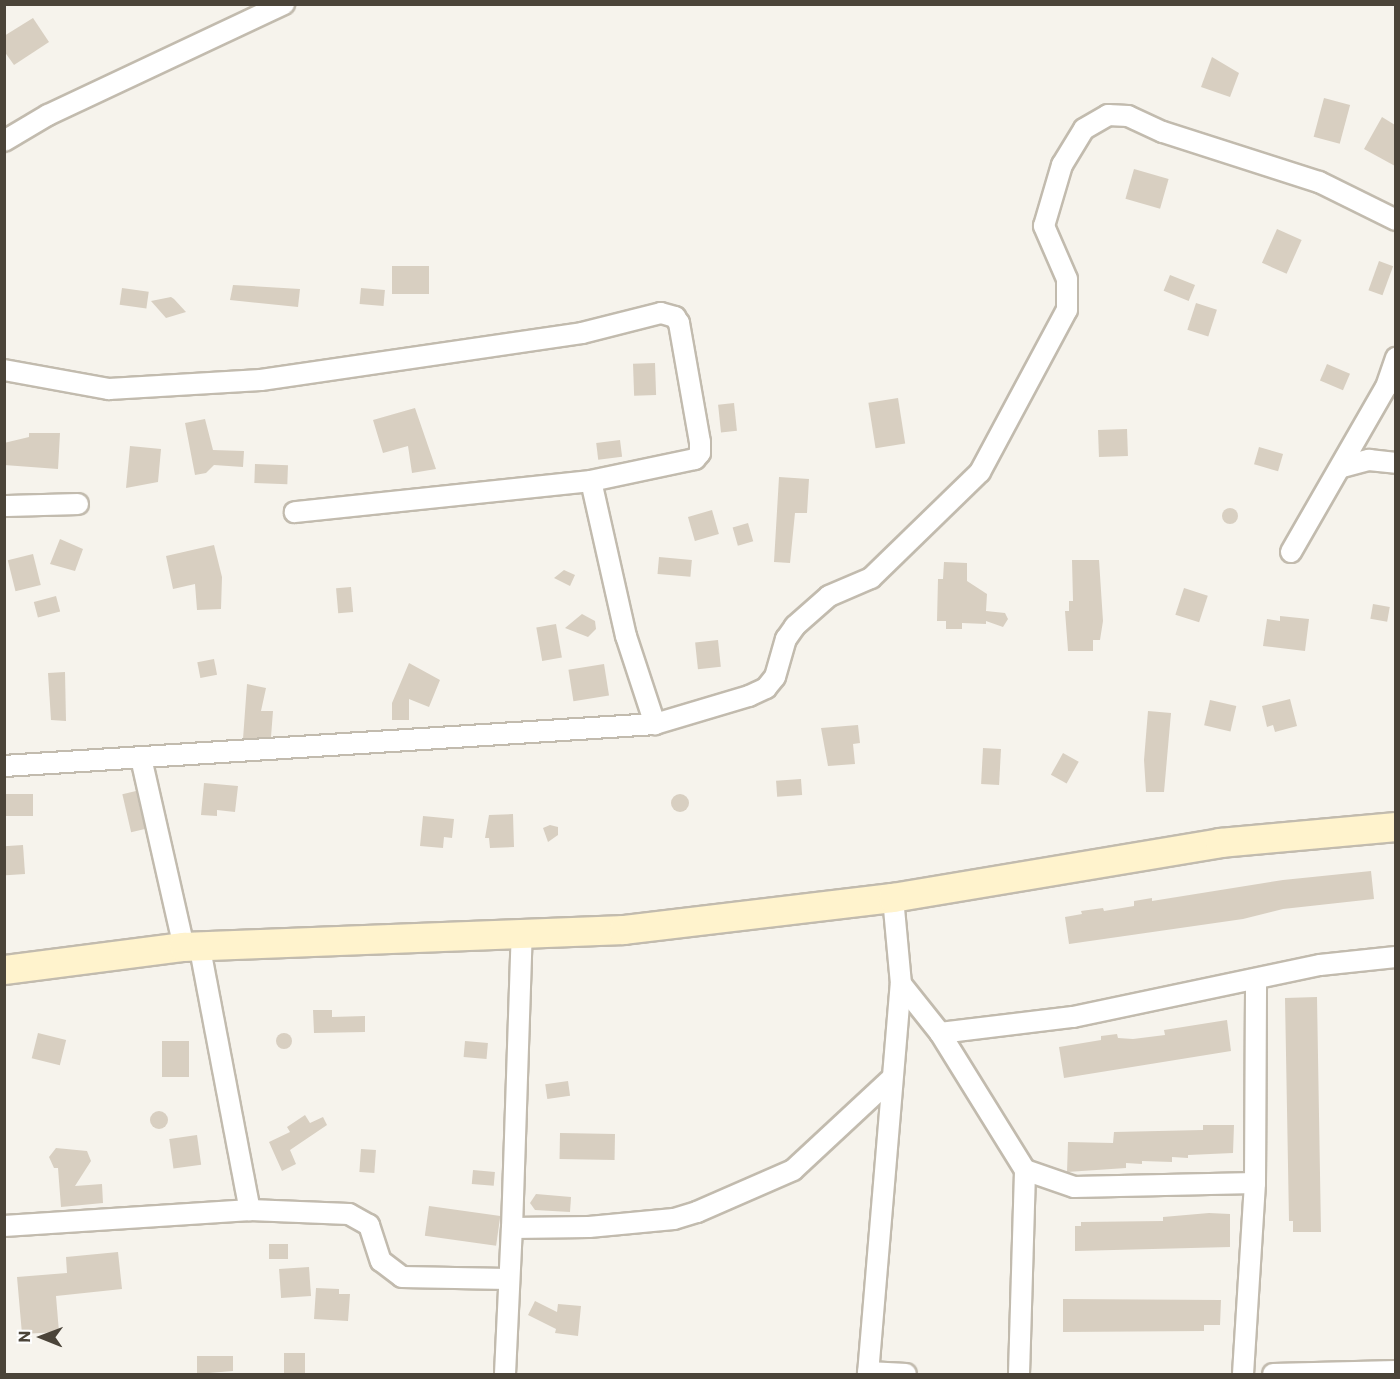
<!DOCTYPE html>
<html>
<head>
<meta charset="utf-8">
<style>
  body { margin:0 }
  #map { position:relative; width:1400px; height:1379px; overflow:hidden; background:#f6f3ec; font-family:Commissioner,sans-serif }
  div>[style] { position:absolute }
  .building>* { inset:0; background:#d8cfc1; transform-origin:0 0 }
  .round { border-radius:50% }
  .roads { filter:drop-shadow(2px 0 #c2bbae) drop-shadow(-2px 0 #c2bbae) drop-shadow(0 2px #c2bbae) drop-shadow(0 -2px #c2bbae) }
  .street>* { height:20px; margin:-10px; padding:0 10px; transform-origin:10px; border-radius:10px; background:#fff }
  .secondary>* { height:28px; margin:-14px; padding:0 14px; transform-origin:14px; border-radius:14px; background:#fff3cd }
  span { translate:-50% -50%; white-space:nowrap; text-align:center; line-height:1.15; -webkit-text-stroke:5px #fff; paint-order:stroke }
  .frame { position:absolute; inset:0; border:6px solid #4b4439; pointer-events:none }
  .north { position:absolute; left:12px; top:1307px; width:60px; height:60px; -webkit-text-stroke:4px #fff; paint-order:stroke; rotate:271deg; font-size:16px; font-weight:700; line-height:24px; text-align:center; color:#4b4439 }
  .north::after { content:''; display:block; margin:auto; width:21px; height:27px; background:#4b4439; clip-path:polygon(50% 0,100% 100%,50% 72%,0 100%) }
</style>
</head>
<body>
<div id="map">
  <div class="building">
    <div style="clip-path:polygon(33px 18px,49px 42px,14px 65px,4px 51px,4px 36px)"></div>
    <div style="clip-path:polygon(1212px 57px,1239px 73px,1230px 97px,1201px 87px)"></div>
    <div style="left:1324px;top:98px;width:27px;height:40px;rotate:15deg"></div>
    <div style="clip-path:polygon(1382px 117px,1395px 125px,1395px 166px,1364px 149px)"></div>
    <div style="left:1134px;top:169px;width:36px;height:31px;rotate:16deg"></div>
    <div style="left:1277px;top:229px;width:27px;height:37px;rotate:24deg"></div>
    <div style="left:1379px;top:261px;width:15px;height:31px;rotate:20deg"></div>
    <div style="left:429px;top:266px;width:28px;height:37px;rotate:90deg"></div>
    <div style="left:1170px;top:275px;width:27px;height:17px;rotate:22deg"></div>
    <div style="clip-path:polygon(233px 285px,300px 289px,298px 307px,230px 300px)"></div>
    <div style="left:122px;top:288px;width:27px;height:17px;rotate:8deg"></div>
    <div style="left:361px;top:288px;width:24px;height:16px;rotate:5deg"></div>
    <div style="clip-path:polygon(171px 297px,174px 299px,186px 312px,166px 318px,151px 301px)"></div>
    <div style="left:1196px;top:303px;width:22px;height:28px;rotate:18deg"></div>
    <div style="left:655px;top:363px;width:32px;height:22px;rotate:88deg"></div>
    <div style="left:1327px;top:364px;width:25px;height:18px;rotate:23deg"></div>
    <div style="left:898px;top:398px;width:46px;height:30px;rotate:81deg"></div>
    <div style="left:734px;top:403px;width:28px;height:16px;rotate:84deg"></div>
    <div style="clip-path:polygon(415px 408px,436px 469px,412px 473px,408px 446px,383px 453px,373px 420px)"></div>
    <div style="clip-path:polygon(205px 419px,213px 450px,244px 451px,243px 467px,214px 465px,206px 473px,195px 475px,185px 423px)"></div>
    <div style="left:1127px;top:429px;width:27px;height:29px;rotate:88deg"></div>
    <div style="clip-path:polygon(29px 433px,60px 433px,58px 469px,4px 465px,4px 443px,29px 437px)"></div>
    <div style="left:620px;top:440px;width:17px;height:24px;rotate:83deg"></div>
    <div style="clip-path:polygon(130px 446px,161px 449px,158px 482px,126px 488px)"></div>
    <div style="left:1259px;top:447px;width:25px;height:18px;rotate:16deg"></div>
    <div style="left:255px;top:464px;width:33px;height:19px;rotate:2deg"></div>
    <div style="clip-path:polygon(779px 477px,809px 479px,807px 513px,795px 513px,790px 563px,774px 562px)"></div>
    <div class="round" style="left:1222px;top:508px;width:16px;height:16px"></div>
    <div style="left:712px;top:510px;width:25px;height:25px;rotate:74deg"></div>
    <div style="left:748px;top:523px;width:19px;height:16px;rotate:74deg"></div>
    <div style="clip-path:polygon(60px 539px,83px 549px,75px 571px,50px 564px)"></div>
    <div style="clip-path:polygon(214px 545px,222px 577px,221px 609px,197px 610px,195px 584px,173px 589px,166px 556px)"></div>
    <div style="left:33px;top:554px;width:32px;height:26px;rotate:76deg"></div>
    <div style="left:659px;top:557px;width:33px;height:17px;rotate:5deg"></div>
    <div style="clip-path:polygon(1072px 560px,1099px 560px,1103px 621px,1100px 640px,1093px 640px,1093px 651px,1068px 651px,1065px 611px,1069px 611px,1069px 601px,1073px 601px)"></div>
    <div style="clip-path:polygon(944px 562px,967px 563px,967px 581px,987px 594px,986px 611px,1005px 613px,1008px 619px,1003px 627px,986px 621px,986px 624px,962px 623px,962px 629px,946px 629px,946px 621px,937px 621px,938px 579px,943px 579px)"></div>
    <div style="clip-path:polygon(564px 570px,575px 575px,570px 586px,554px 578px)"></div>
    <div style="left:351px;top:587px;width:25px;height:15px;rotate:85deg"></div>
    <div style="left:1184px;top:588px;width:25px;height:28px;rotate:18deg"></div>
    <div style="left:56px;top:596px;width:16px;height:23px;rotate:75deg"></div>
    <div style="left:1373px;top:604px;width:17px;height:15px;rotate:10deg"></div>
    <div style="clip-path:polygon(582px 614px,595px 621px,596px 629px,588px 637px,565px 628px)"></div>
    <div style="clip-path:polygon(1280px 616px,1309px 619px,1305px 651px,1263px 646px,1267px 619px,1280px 621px)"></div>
    <div style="left:556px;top:624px;width:34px;height:20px;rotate:80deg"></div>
    <div style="left:718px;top:640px;width:27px;height:23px;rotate:84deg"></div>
    <div style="left:214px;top:659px;width:16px;height:17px;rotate:79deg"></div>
    <div style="clip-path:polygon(409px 663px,440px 680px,429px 707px,409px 699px,409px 720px,392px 720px,392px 703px)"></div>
    <div style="left:604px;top:664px;width:32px;height:36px;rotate:81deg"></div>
    <div style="clip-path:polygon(65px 672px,66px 721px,51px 720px,48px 673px)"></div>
    <div style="clip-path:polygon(247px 684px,266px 688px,261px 711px,273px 711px,271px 737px,243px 739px)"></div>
    <div style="clip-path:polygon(1290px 699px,1297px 726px,1275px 732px,1273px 725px,1267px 727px,1262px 706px)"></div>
    <div style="left:1210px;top:700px;width:27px;height:26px;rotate:13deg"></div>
    <div style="clip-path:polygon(1148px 711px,1171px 713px,1164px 792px,1146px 792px,1144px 760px)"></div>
    <div style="clip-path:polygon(858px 725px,860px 743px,853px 744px,855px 764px,828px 766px,821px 728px)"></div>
    <div style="left:983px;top:748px;width:18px;height:36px;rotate:3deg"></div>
    <div style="left:1063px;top:753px;width:18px;height:25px;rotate:29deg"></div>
    <div style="left:801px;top:779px;width:16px;height:25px;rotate:86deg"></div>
    <div style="clip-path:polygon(204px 783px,238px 786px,235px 812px,217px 810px,217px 816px,201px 815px)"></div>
    <div style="left:136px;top:791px;width:39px;height:14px;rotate:77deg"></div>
    <div class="round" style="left:671px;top:794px;width:18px;height:18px"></div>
    <div style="left:4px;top:794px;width:29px;height:22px"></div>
    <div style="clip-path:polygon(513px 814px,514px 847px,490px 848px,489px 838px,485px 838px,489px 815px)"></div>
    <div style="clip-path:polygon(423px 816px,454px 819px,452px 838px,444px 837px,443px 848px,420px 846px)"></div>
    <div style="clip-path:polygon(550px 825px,558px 827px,558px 835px,548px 842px,543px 828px)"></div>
    <div style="left:23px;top:845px;width:29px;height:19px;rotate:86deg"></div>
    <div style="clip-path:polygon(1371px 871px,1374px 899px,1283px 909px,1243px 919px,1069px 944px,1065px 917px,1082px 914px,1081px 911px,1103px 908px,1104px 911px,1134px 906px,1134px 901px,1152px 898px,1152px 901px,1283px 880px)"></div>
    <div style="clip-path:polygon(1317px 997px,1321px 1232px,1293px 1232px,1293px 1221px,1289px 1221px,1285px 998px)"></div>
    <div style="clip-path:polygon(313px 1010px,332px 1010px,332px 1017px,365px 1016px,365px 1032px,314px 1033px)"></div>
    <div style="clip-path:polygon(1227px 1020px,1231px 1051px,1064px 1078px,1059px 1047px,1101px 1040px,1101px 1036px,1117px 1034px,1118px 1038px,1133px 1039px,1165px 1035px,1164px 1030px)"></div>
    <div style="left:38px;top:1033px;width:29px;height:26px;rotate:14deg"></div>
    <div class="round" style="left:276px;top:1033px;width:16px;height:16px"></div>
    <div style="left:189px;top:1041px;width:36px;height:27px;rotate:90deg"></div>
    <div style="left:465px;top:1041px;width:23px;height:16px;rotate:5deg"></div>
    <div style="left:568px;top:1081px;width:15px;height:23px;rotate:82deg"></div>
    <div class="round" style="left:150px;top:1111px;width:18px;height:18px"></div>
    <div style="clip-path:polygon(305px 1115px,310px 1123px,323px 1117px,327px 1125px,290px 1150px,296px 1164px,282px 1171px,269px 1142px,290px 1132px,287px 1127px)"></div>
    <div style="clip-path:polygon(1203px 1125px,1234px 1125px,1233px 1153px,1188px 1155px,1188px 1158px,1172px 1157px,1172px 1162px,1142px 1161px,1142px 1164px,1126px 1163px,1126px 1168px,1067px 1172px,1068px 1142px,1113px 1143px,1114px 1132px,1203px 1130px)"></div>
    <div style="left:560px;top:1133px;width:55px;height:26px;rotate:1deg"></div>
    <div style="left:197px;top:1135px;width:30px;height:28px;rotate:82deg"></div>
    <div style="clip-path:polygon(56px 1148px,87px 1151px,91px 1161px,75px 1186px,102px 1184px,103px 1203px,61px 1207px,58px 1168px,54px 1168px,49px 1157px)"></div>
    <div style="left:361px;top:1149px;width:15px;height:23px;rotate:4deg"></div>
    <div style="left:473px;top:1170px;width:22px;height:14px;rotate:5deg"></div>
    <div style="clip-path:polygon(536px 1194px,571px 1197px,570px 1212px,535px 1210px,530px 1203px)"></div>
    <div style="left:429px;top:1206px;width:72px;height:30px;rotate:8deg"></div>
    <div style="clip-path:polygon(1209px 1213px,1230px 1214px,1230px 1247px,1075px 1251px,1075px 1226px,1081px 1226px,1081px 1222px,1163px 1221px,1163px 1217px)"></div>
    <div style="left:269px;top:1244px;width:19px;height:15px"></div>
    <div style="clip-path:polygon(118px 1252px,122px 1289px,56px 1296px,59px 1332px,22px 1334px,17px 1277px,67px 1273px,66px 1257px)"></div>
    <div style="left:309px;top:1267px;width:29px;height:30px;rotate:86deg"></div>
    <div style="clip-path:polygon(316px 1288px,339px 1289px,339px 1294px,350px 1294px,348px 1321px,314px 1319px)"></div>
    <div style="clip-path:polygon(1063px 1299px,1221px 1300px,1220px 1325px,1204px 1325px,1204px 1331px,1063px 1332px)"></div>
    <div style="clip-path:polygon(535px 1301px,557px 1312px,558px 1304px,581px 1306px,578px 1336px,555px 1333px,556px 1329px,528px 1315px)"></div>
    <div style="left:284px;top:1353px;width:21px;height:21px"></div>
    <div style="clip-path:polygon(197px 1356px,233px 1356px,233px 1371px,197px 1374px)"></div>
  </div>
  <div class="roads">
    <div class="street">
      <div style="left:4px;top:141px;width:51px;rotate:-30.6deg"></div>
      <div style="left:48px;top:115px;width:261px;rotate:-25.2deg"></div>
      <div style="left:4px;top:370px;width:107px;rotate:10.3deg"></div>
      <div style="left:109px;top:389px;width:152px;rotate:-3.4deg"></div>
      <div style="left:261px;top:380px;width:324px;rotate:-8.3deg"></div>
      <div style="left:582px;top:333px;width:81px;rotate:-14.2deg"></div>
      <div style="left:661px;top:313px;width:15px;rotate:16deg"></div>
      <div style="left:675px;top:317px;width:7px;rotate:56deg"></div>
      <div style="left:679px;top:323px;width:121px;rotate:80deg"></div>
      <div style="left:700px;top:442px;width:11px;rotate:90deg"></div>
      <div style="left:700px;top:453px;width:8px;rotate:130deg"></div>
      <div style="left:695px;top:459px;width:106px;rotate:168.1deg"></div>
      <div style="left:591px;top:481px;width:298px;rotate:174deg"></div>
      <div style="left:1342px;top:467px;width:28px;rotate:-15deg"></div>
      <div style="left:1369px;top:460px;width:27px;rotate:6deg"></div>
      <div style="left:591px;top:481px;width:159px;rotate:77.3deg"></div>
      <div style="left:626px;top:636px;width:93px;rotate:71.8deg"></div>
      <div style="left:655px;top:724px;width:98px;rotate:-16.6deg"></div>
      <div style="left:749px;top:696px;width:19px;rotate:-25deg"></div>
      <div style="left:766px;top:688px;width:14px;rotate:-51deg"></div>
      <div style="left:775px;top:677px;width:40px;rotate:-74deg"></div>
      <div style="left:786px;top:639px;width:16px;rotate:-55deg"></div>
      <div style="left:795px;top:626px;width:45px;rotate:-41.4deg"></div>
      <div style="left:829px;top:596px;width:46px;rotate:-23.2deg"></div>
      <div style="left:871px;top:578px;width:152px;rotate:-44.2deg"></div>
      <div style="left:980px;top:472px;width:184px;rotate:-61.8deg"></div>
      <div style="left:1067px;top:310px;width:31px;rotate:-90deg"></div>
      <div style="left:1067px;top:279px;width:58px;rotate:-113.5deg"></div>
      <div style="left:1044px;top:226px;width:64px;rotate:-73.6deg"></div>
      <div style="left:1062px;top:165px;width:42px;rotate:-58.6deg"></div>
      <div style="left:1084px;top:129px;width:28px;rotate:-30deg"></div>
      <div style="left:1108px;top:115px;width:20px;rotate:3deg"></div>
      <div style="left:1128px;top:116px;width:38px;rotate:25deg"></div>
      <div style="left:1163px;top:132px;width:164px;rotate:17.8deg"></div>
      <div style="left:1319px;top:182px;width:86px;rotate:26.3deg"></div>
      <div style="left:4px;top:506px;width:74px;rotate:-1.5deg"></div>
      <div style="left:1291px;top:552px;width:190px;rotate:-60.1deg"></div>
      <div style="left:1386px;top:387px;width:31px;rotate:-71deg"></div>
      <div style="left:141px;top:758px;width:194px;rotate:77.2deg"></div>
      <div style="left:4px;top:766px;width:652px;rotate:-3.69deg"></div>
      <div style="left:200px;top:949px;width:266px;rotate:79.2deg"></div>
      <div style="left:901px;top:984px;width:63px;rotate:51.5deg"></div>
      <div style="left:940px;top:1033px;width:161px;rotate:58.2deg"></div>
      <div style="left:1025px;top:1170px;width:52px;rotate:19.1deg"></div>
      <div style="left:1074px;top:1187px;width:181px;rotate:-1.3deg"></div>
      <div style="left:940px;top:1033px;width:134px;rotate:-6.9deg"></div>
      <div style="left:1073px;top:1017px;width:252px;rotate:-11.9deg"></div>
      <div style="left:1320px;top:965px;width:76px;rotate:-6deg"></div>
      <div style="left:4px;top:1226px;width:247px;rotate:-3.7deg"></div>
      <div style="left:250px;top:1210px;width:99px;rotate:2.3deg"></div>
      <div style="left:349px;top:1214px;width:23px;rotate:29deg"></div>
      <div style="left:369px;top:1225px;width:38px;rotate:72deg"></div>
      <div style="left:381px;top:1261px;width:26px;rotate:37deg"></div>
      <div style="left:402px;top:1277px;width:106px;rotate:1.1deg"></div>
      <div style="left:512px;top:1228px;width:294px;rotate:-88.1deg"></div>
      <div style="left:868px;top:1372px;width:38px;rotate:3deg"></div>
      <div style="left:505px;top:1374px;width:146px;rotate:-87.3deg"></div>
      <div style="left:512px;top:1228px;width:77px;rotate:-0.7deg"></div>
      <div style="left:589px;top:1227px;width:85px;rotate:-5.4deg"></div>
      <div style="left:674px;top:1219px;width:24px;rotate:-17deg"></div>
      <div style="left:697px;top:1212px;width:105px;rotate:-23.6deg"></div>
      <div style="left:793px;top:1170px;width:134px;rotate:-42.9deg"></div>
      <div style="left:868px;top:1374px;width:391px;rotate:-85.2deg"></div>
      <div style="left:901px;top:984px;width:86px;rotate:-95.3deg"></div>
      <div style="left:1019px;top:1374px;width:204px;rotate:-88.3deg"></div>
      <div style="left:1243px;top:1374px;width:191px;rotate:-86.4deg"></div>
      <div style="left:1255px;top:1183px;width:204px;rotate:-89.7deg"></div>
      <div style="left:1273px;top:1374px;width:123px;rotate:-1.4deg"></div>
    </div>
    <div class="secondary">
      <div style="left:4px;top:970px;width:181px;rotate:-7.3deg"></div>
      <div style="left:184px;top:947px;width:440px;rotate:-2.2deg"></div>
      <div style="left:624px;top:930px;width:271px;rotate:-6.8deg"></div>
      <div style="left:893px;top:898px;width:332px;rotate:-9.5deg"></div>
      <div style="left:1220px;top:843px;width:177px;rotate:-5.2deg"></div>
    </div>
  </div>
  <div class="frame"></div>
  <div class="north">N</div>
</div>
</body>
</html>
